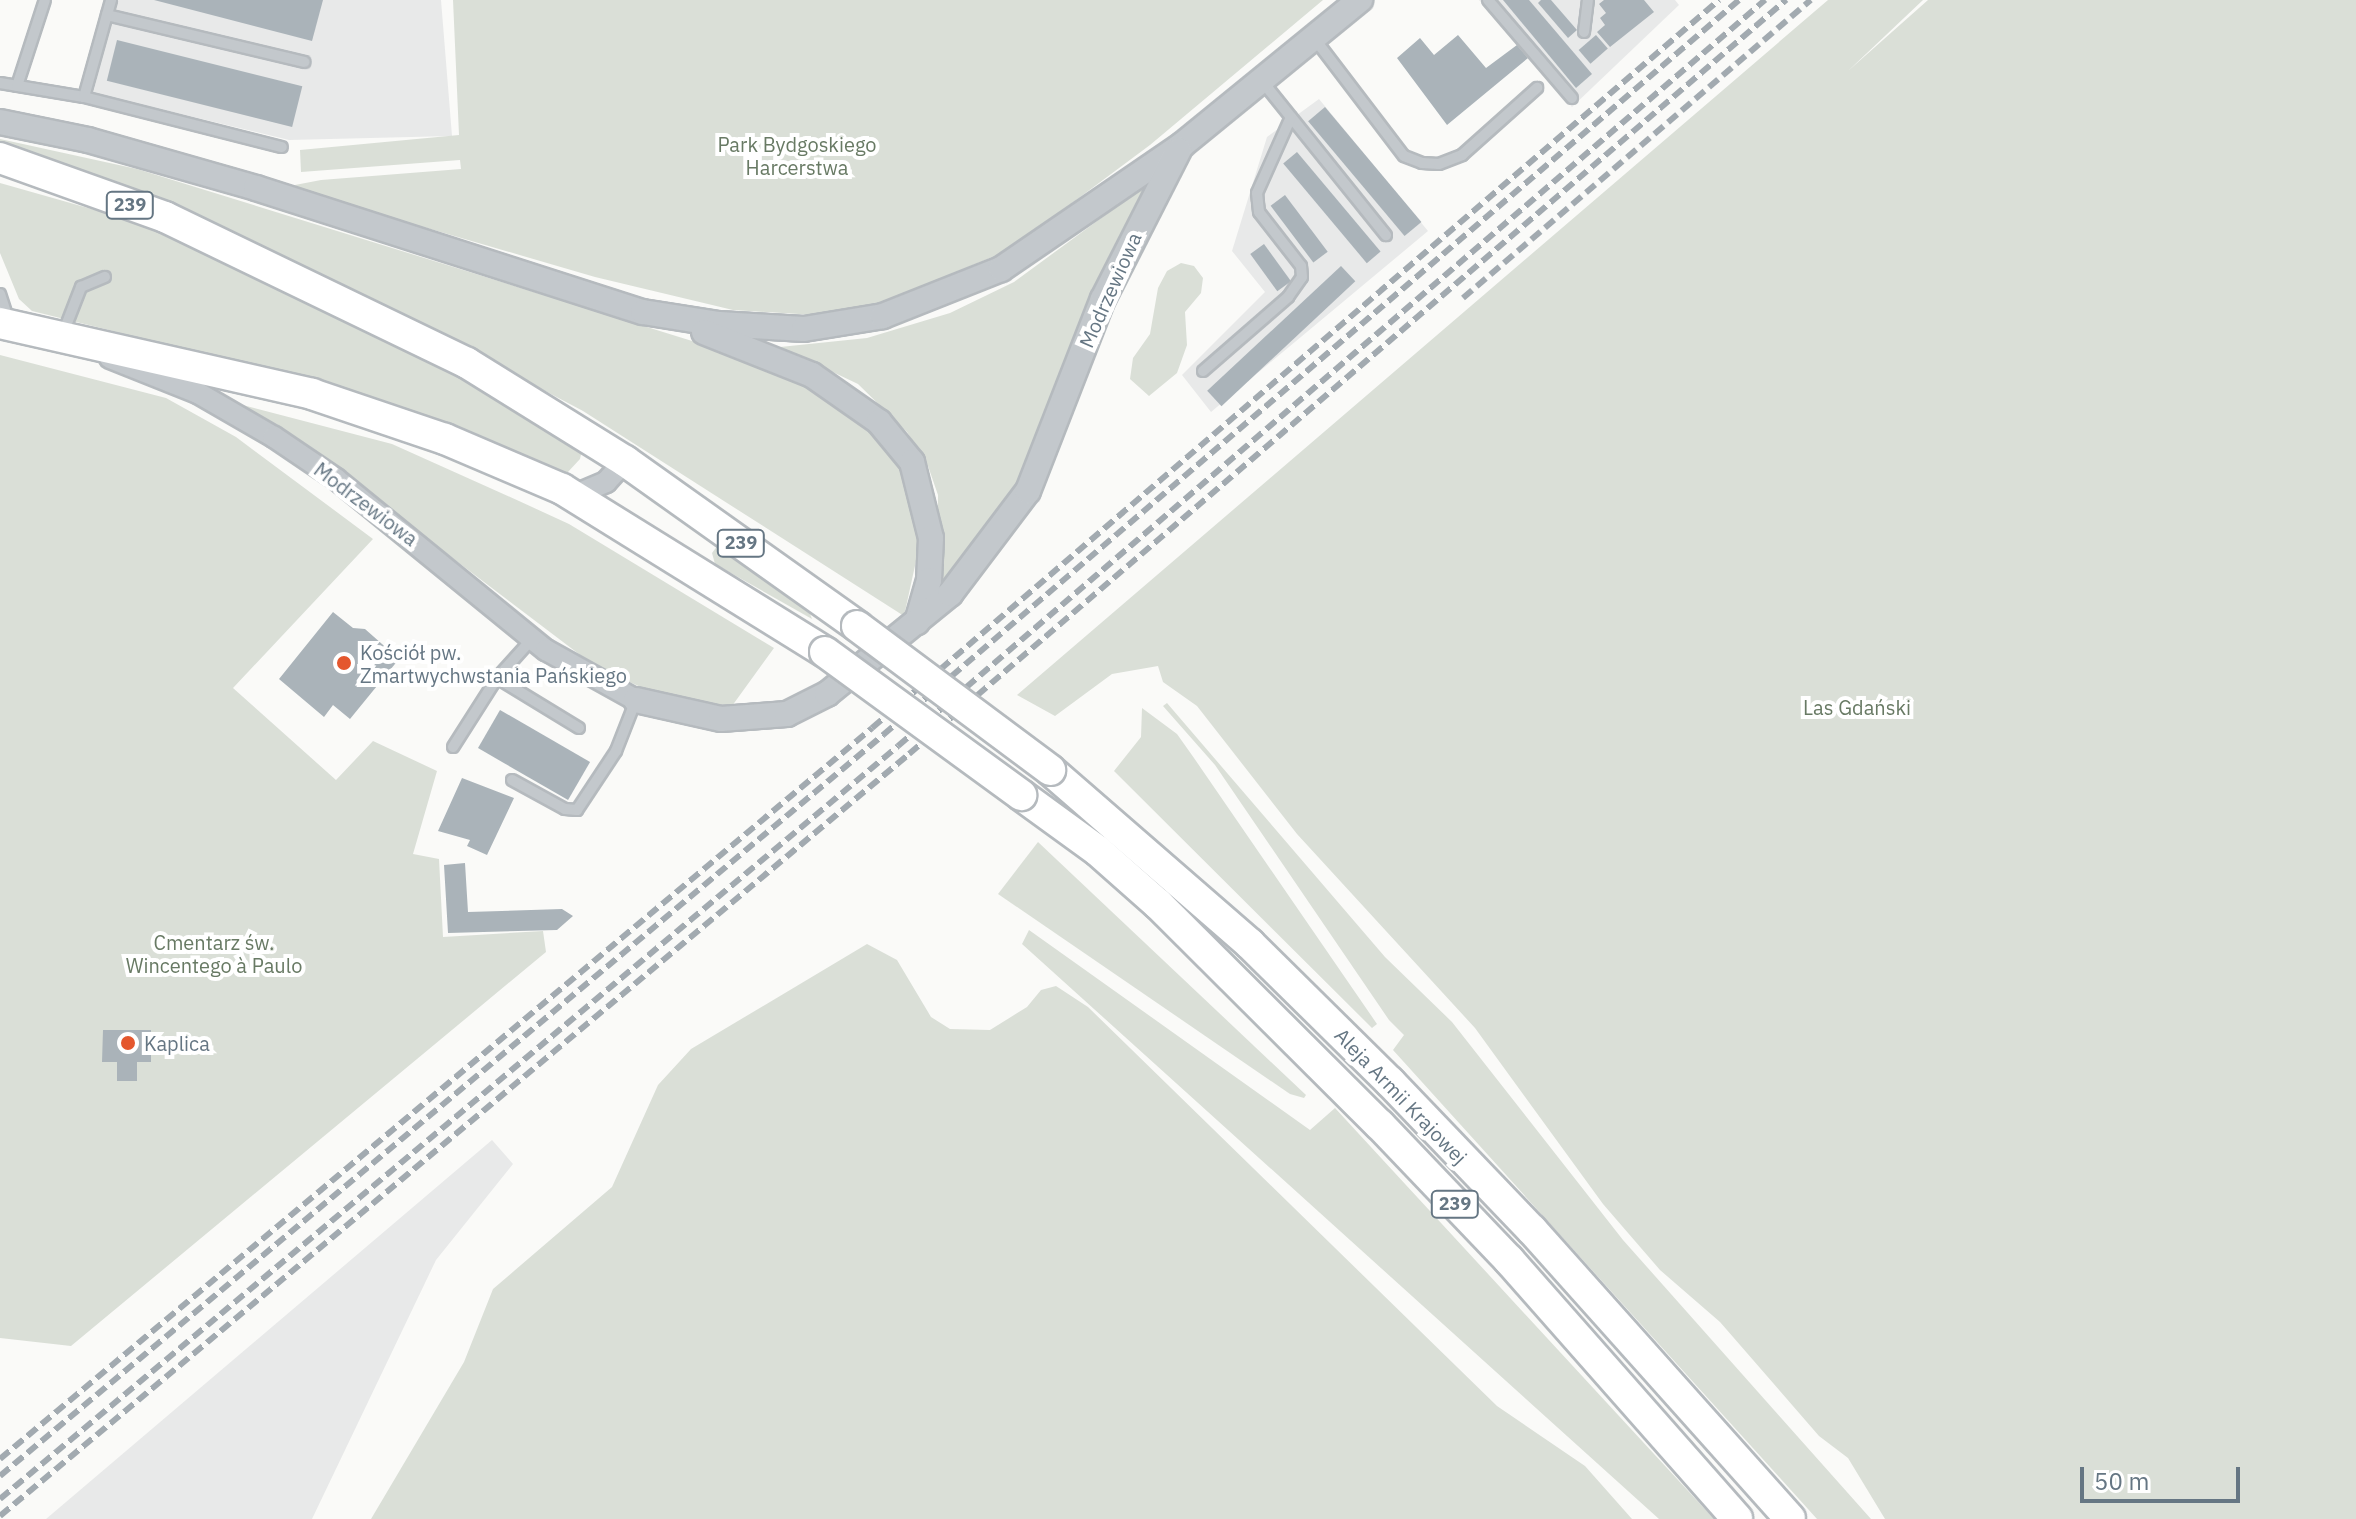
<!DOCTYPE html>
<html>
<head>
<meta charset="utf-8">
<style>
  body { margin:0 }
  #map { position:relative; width:2356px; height:1519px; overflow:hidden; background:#fafaf8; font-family:"IBM Plex Sans",sans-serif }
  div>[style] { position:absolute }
  .built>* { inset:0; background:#e8e9e9 }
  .green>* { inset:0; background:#dadfd7 }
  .building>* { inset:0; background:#aab3b9; transform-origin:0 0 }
  .roads { filter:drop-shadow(2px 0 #b5babe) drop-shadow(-2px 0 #b5babe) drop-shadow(0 2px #b5babe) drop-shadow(0 -2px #b5babe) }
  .service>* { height:10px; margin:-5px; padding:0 5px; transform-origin:5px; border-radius:5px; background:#c3c8cc }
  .minor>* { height:20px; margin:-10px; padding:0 10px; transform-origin:10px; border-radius:10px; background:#c3c8cc }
  .tertiary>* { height:24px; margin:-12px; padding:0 12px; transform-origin:12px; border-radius:12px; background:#c3c8cc }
  .primary>* { height:30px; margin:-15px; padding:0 15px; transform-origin:15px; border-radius:15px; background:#fff }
  .rail>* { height:6px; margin-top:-3px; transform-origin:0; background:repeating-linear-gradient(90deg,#a2aab0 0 12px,transparent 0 18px) }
  .bridges { filter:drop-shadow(2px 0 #b5babe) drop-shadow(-2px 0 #b5babe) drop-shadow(0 2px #b5babe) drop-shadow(0 -2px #b5babe) }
  .primary-bridge>* { height:30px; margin:-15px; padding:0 15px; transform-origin:15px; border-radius:15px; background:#fff }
  .dots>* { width:22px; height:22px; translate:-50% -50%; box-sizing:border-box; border:4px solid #fff; border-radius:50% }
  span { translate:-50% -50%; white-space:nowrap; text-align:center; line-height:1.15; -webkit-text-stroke:8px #fff; paint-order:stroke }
  .shield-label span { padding:2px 6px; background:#fff; border:2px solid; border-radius:6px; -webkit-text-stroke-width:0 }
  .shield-label { font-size:18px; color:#657683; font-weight:700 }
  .park-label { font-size:20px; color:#687a64 }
  .street-label { font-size:20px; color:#657683 }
  .poi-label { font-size:20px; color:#657683 }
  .left { translate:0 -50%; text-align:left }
  .scale { position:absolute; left:2080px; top:1467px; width:160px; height:36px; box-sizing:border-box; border:4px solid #657683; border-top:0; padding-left:10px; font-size:24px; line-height:28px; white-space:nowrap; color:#657683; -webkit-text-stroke:6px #fff; paint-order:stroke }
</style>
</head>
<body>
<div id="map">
  <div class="built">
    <div style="clip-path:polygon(117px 0,441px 0,452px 136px,289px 140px,93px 93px)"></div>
    <div style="clip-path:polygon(1479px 0,1675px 0,1679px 5px,1572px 107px)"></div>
    <div style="clip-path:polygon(1319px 99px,1428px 231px,1211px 412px,1182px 375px,1265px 292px,1232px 251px,1267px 137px)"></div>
    <div style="clip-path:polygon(492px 1140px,513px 1164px,436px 1260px,312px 1519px,46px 1519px)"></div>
  </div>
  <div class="green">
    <div style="clip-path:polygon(453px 0,1323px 0,1150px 145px,1009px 250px,884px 302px,815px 315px,733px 310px,595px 277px,297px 190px,295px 185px,321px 180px,461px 169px,460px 160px,301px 172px,300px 150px,459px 135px)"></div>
    <div style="clip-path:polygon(1828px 0,1923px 0,1848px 71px,1928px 0,2356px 0,2356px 1519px,1885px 1519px,1848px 1458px,1819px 1436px,1720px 1322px,1660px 1270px,1603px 1204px,1475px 1028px,1297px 834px,1197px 706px,1163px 682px,1158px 666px,1112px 674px,1055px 716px,1017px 695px)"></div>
    <div style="clip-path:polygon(0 139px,137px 169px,786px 370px,859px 415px,903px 466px,915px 512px,918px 552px,904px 616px,583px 411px,359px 292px,192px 215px,0 149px)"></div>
    <div style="clip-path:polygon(1153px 180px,1021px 475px,995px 522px,937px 588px,938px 495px,928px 466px,907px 432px,858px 384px,780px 347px,867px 338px,950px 313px,1014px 282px)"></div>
    <div style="clip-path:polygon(0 183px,155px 227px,415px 351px,582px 450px,580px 459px,567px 473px,556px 472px,420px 414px,319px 382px,32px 311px,19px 299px,0 253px)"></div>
    <div style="clip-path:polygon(1181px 263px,1194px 266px,1203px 278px,1201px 293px,1185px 312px,1187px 345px,1177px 373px,1149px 396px,1130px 379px,1133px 358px,1150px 334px,1158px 288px,1167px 271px)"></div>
    <div style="clip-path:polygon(0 355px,166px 398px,236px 437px,373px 539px,233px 688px,336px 780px,373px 741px,437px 771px,413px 854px,439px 859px,443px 937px,543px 931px,546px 952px,71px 1346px,0 1338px)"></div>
    <div style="clip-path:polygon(235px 403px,392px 444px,519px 501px,569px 524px,774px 648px,732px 706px,663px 697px,596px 667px,309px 449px)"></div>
    <div style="clip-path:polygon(718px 545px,809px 611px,812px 619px,715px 564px,712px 553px)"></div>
    <div style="clip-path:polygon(1167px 703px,1385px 957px,1452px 1022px,1623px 1240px,1871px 1519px,1817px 1519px,1393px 1050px,1404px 1035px,1389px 1020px,1215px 765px,1163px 706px)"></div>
    <div style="clip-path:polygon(1142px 708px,1177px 734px,1194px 758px,1377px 1024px,1372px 1028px,1114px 771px,1141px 737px)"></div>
    <div style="clip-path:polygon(1038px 842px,1306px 1095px,1304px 1098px,1290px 1094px,998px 894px)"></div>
    <div style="clip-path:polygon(1029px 930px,1310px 1130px,1335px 1108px,1714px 1519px,1659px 1519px,1022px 944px)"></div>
    <div style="clip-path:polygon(867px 944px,897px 960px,931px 1017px,950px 1029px,990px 1030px,1027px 1007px,1041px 990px,1056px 986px,1088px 1007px,1497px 1406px,1585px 1466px,1632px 1519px,371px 1519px,464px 1362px,493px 1289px,612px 1187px,658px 1085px,691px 1049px)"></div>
  </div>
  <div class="building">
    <div style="clip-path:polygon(154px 0,323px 0,312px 41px)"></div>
    <div style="clip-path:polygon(1503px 0,1529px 0,1592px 74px,1576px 88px)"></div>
    <div style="clip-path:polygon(1541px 0,1551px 0,1577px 30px,1568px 38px,1538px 3px)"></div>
    <div style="clip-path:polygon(1604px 0,1644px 0,1654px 12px,1610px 47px,1597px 32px,1605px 25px,1600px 18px,1606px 13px,1599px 4px)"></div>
    <div style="clip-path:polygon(1458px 35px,1486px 68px,1517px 45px,1528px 58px,1447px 125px,1397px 58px,1420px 38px,1434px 55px)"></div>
    <div style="left:1596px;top:35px;width:18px;height:23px;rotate:49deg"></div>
    <div style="left:117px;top:40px;width:191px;height:42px;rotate:14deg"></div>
    <div style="left:1325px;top:107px;width:150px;height:22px;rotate:50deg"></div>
    <div style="left:1297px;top:152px;width:130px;height:18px;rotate:50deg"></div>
    <div style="left:1285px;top:195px;width:71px;height:18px;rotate:53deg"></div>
    <div style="left:1264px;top:244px;width:46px;height:17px;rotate:54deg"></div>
    <div style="left:1341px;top:266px;width:21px;height:183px;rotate:47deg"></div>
    <div style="clip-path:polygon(333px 612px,353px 628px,365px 629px,399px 659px,350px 719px,333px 705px,324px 717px,279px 679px)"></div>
    <div style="left:500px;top:710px;width:104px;height:44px;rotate:30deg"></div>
    <div style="clip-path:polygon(462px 778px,514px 798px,487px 855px,467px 846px,470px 840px,438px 831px)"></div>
    <div style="clip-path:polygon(465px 863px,468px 912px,562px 909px,573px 916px,557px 930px,448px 933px,444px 865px)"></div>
    <div style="clip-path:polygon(103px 1030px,151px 1030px,151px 1062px,137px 1062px,137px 1081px,117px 1081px,117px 1062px,102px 1062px)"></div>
  </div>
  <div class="roads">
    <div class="service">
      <div style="left:1488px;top:0;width:129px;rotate:49.4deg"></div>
      <div style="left:107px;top:15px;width:203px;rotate:13.4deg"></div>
      <div style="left:1584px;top:32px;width:32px;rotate:-83deg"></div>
      <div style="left:1314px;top:38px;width:148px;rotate:52.7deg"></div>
      <div style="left:1404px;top:156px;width:19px;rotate:21deg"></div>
      <div style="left:1422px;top:163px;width:17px;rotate:3deg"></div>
      <div style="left:1439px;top:164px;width:25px;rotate:-21deg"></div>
      <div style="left:1462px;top:155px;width:101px;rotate:-41.8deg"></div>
      <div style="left:1262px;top:81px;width:198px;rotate:51.2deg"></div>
      <div style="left:0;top:83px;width:85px;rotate:9.5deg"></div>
      <div style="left:84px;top:97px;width:101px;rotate:-74.4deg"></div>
      <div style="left:17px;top:86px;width:90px;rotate:-72deg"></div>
      <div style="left:84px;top:97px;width:204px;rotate:14.2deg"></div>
      <div style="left:0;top:294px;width:26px;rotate:72deg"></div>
      <div style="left:62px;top:336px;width:53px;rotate:-68.8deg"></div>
      <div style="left:81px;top:287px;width:26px;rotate:-23deg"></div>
      <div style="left:1203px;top:371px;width:113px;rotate:-41deg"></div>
      <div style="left:1288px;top:297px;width:24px;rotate:-55deg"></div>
      <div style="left:1302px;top:277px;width:11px;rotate:-95deg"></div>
      <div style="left:1301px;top:266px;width:68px;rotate:-127.9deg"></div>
      <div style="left:1259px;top:212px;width:19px;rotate:-96deg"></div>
      <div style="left:1257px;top:193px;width:83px;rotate:-65.9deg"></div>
      <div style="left:532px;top:639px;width:52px;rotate:131.9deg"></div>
      <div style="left:497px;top:678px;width:96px;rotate:31.4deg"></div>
      <div style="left:453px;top:747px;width:82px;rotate:-57.5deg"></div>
      <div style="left:512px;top:780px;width:60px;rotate:28.7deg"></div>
      <div style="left:565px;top:809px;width:12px;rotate:5deg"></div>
      <div style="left:577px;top:810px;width:71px;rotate:-56.5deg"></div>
      <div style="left:616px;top:751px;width:55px;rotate:-68.6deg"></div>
    </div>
    <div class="minor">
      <div style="left:110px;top:358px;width:95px;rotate:21.7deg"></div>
      <div style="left:198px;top:393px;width:88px;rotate:30.1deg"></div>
      <div style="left:274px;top:437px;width:75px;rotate:34.1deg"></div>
      <div style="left:336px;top:479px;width:271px;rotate:39.2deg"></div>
      <div style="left:546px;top:650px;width:103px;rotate:29.1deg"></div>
      <div style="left:573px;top:496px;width:36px;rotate:-23deg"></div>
      <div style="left:606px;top:482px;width:28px;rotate:-48deg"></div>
    </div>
    <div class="tertiary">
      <div style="left:0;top:122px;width:90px;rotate:11.6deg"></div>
      <div style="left:88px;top:140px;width:175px;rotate:15.9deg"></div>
      <div style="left:256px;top:188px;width:406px;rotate:17.8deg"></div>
      <div style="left:643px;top:312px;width:77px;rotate:9deg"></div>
      <div style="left:719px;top:324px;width:85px;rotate:3.4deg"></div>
      <div style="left:804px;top:329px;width:80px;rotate:-9.3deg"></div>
      <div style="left:883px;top:316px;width:127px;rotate:-21.7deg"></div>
      <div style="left:1001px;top:269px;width:219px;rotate:-34.4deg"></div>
      <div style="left:1182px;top:145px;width:230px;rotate:-39.2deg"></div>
      <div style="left:704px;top:332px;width:116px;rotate:21.7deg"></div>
      <div style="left:812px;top:375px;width:82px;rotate:35deg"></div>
      <div style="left:879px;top:422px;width:52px;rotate:50.5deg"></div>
      <div style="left:912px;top:462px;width:78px;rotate:76deg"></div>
      <div style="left:931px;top:538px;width:42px;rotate:92.7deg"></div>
      <div style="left:929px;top:580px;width:44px;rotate:105.9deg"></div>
      <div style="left:636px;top:700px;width:87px;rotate:12.6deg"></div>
      <div style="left:721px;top:719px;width:66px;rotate:-4.3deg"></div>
      <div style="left:787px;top:714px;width:45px;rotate:-26.6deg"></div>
      <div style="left:827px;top:694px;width:159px;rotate:-39.1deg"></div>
      <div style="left:950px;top:594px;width:129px;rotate:-52.9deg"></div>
      <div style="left:1028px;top:491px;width:206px;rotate:-68.7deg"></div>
      <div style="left:1103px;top:299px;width:167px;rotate:-63deg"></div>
    </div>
    <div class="primary">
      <div style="left:0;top:158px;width:175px;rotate:19.7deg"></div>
      <div style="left:165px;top:217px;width:335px;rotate:25.8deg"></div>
      <div style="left:467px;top:363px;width:186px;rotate:31.8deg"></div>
      <div style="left:625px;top:461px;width:285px;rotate:35.4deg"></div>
      <div style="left:0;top:323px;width:320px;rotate:12.8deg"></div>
      <div style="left:312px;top:394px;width:140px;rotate:18.7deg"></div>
      <div style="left:445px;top:439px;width:127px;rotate:23.1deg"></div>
      <div style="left:562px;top:489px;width:309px;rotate:31.8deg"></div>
      <div style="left:1050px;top:770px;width:265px;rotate:41deg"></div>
      <div style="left:1250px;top:944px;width:197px;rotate:44.6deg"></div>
      <div style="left:1390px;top:1082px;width:205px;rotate:46.2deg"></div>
      <div style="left:1532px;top:1230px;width:387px;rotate:48.2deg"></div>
      <div style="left:1021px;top:795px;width:95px;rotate:36deg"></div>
      <div style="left:1098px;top:851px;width:80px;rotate:41.5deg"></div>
      <div style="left:1158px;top:904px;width:313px;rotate:44.9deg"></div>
      <div style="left:1380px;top:1125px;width:187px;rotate:46.3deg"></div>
      <div style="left:1509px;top:1260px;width:345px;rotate:48.6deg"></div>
    </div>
  </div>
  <div class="rail">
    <div style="left:1463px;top:298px;width:458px;rotate:-40.6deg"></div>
    <div style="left:0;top:1459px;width:1138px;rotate:-39.97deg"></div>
    <div style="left:872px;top:728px;width:1117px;rotate:-40.68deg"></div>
    <div style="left:0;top:1476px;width:1153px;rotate:-40deg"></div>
    <div style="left:883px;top:735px;width:1128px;rotate:-40.65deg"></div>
    <div style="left:0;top:1499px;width:1172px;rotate:-39.98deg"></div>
    <div style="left:898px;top:746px;width:1144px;rotate:-40.71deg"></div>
    <div style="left:0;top:1516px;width:1186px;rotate:-39.97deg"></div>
    <div style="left:909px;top:754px;width:1157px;rotate:-40.69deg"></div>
  </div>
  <div class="bridges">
    <div class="primary-bridge">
      <div style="left:857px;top:626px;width:241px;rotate:36.7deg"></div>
      <div style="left:825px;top:652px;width:243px;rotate:36.1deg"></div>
    </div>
  </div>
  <div class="dots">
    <div style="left:344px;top:663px;background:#e4572e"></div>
    <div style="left:128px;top:1043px;background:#e4572e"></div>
  </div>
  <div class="shield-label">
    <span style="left:130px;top:205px">239</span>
    <span style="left:741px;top:543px">239</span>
    <span style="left:1455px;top:1204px">239</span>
  </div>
  <div class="park-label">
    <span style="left:797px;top:156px">Park Bydgoskiego<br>Harcerstwa</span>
    <span style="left:1857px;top:707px">Las Gdański</span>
    <span style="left:214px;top:954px">Cmentarz św.<br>Wincentego à Paulo</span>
  </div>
  <div class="street-label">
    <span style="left:1110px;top:290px;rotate:-66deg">Modrzewiowa</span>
    <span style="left:366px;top:504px;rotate:37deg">Modrzewiowa</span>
    <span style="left:1401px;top:1096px;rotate:46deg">Aleja Armii Krajowej</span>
  </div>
  <div class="poi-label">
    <span class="left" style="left:360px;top:664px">Kościół pw.<br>Zmartwychwstania Pańskiego</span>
    <span class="left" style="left:144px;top:1043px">Kaplica</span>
  </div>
  <div class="scale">50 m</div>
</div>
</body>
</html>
